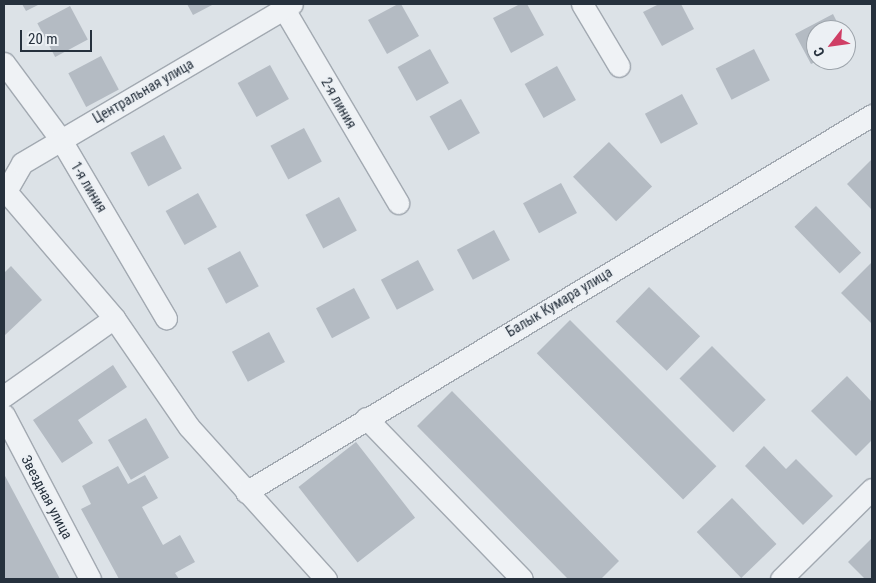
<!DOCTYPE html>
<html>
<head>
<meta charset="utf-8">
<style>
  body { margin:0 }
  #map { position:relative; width:876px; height:583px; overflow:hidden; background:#dce2e7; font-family:"Roboto Condensed",sans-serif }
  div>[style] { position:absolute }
  .building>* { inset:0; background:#b4bbc3; transform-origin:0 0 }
  .roads { filter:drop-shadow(1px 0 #a2a9b1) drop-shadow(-1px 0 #a2a9b1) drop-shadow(0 1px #a2a9b1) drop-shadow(0 -1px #a2a9b1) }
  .minor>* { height:21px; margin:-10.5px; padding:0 10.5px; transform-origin:10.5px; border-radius:10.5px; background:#eff2f5 }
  span { translate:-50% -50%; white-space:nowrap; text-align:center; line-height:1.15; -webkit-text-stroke:4px #ecf0f4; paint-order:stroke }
  .street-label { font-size:14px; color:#26313d }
  .frame { position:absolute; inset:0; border:5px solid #26313d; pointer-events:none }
  .north { position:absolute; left:806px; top:20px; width:50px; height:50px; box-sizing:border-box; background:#ecf0f4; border:1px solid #9da4ab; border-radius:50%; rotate:240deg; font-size:14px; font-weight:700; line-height:20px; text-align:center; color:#26313d }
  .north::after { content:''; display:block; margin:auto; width:18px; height:22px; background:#cf3e65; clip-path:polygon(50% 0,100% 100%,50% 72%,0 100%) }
  .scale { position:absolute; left:20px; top:30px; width:72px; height:22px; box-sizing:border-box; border:2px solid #26313d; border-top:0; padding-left:6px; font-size:15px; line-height:18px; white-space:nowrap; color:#26313d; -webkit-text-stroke:4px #ecf0f4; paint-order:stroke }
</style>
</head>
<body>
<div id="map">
  <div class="building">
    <div style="clip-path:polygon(22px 4px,40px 4px,26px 11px)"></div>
    <div style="clip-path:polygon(187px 4px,214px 4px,193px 15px)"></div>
    <div style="clip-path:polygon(398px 4px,401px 4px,419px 36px,387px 54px,368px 20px)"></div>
    <div style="clip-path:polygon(520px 4px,527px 4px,544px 35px,511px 53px,493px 18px)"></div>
    <div style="clip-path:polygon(659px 4px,681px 4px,694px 29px,662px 46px,643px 12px)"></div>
    <div style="left:70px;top:6px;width:38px;height:37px;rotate:62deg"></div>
    <div style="clip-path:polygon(833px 14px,841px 30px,816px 30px,816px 60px,820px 60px,811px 64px,795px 34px)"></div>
    <div style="left:430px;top:49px;width:39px;height:37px;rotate:61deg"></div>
    <div style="left:754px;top:49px;width:35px;height:43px;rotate:63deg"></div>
    <div style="left:101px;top:56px;width:38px;height:37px;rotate:62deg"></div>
    <div style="left:270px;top:65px;width:39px;height:37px;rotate:61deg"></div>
    <div style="left:557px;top:66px;width:39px;height:37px;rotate:61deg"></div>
    <div style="left:682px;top:94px;width:34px;height:42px;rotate:62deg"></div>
    <div style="left:461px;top:99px;width:39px;height:36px;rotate:61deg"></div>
    <div style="left:304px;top:128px;width:38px;height:38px;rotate:62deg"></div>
    <div style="left:164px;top:135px;width:38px;height:38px;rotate:62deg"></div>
    <div style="left:609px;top:142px;width:62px;height:50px;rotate:46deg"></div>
    <div style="clip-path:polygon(872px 159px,872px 210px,847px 184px)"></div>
    <div style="left:561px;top:183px;width:34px;height:43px;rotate:62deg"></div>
    <div style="left:198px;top:193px;width:39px;height:37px;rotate:61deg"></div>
    <div style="left:339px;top:197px;width:38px;height:38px;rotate:62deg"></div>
    <div style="left:816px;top:206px;width:65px;height:30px;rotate:46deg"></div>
    <div style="left:494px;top:230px;width:34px;height:42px;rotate:62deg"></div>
    <div style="left:240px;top:251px;width:40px;height:37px;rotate:62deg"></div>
    <div style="left:418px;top:260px;width:34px;height:42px;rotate:62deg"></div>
    <div style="clip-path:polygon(872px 262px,872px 324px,841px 293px)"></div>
    <div style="clip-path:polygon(11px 266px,42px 300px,4px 336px,4px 273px)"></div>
    <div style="left:649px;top:287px;width:71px;height:48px;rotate:44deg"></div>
    <div style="left:354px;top:288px;width:34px;height:43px;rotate:62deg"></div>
    <div style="left:570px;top:320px;width:207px;height:47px;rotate:45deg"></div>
    <div style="left:269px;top:332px;width:34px;height:42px;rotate:62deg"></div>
    <div style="left:712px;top:346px;width:76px;height:46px;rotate:45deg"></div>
    <div style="clip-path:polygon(113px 365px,127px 387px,78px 420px,93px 443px,62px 463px,33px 420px)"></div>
    <div style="clip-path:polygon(847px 376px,872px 402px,872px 440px,856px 456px,811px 411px)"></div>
    <div style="clip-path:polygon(452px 391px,619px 561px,601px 579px,568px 579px,417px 426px)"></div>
    <div style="left:146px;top:418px;width:46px;height:44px;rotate:60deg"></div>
    <div style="left:356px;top:442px;width:96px;height:73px;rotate:52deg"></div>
    <div style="clip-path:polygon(764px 446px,786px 469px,796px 459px,833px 496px,803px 525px,745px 466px)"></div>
    <div style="clip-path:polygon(118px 466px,128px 484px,145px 475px,158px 498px,142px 507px,163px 545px,180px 535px,195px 562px,175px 573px,179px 579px,119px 579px,81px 509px,91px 504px,82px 486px)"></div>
    <div style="clip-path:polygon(4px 474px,60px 579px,4px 579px)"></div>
    <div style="left:732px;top:498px;width:64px;height:49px;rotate:46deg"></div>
    <div style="clip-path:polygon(872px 538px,872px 579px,865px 579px,848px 562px)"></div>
  </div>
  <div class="roads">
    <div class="minor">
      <div style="left:281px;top:4px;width:231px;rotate:59.5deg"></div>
      <div style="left:582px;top:4px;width:72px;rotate:59.2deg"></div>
      <div style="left:4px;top:63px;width:96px;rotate:53.5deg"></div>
      <div style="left:61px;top:140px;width:207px;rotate:59.5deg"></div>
      <div style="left:4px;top:189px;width:170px;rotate:49.5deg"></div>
      <div style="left:114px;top:318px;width:132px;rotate:55.5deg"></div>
      <div style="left:189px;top:427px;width:205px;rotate:48deg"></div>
      <div style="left:6px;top:191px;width:32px;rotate:-60deg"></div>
      <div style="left:22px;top:163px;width:313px;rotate:-30.5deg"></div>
      <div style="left:4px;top:396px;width:135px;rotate:-35.3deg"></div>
      <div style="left:4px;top:415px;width:185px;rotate:62.3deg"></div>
      <div style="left:366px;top:418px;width:224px;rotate:45.9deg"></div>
      <div style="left:246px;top:492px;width:731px;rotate:-31.06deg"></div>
      <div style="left:781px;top:579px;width:128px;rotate:-44.7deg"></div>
    </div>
  </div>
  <div class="street-label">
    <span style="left:143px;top:91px;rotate:-30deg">Центральная улица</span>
    <span style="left:339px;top:103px;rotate:60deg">2-я линия</span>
    <span style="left:89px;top:187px;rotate:59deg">1-я линия</span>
    <span style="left:559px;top:302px;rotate:-31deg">Балык Кумара улица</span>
    <span style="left:47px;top:497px;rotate:62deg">Звездная улица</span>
  </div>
  <div class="frame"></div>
  <div class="north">С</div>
  <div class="scale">20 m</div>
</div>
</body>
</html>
